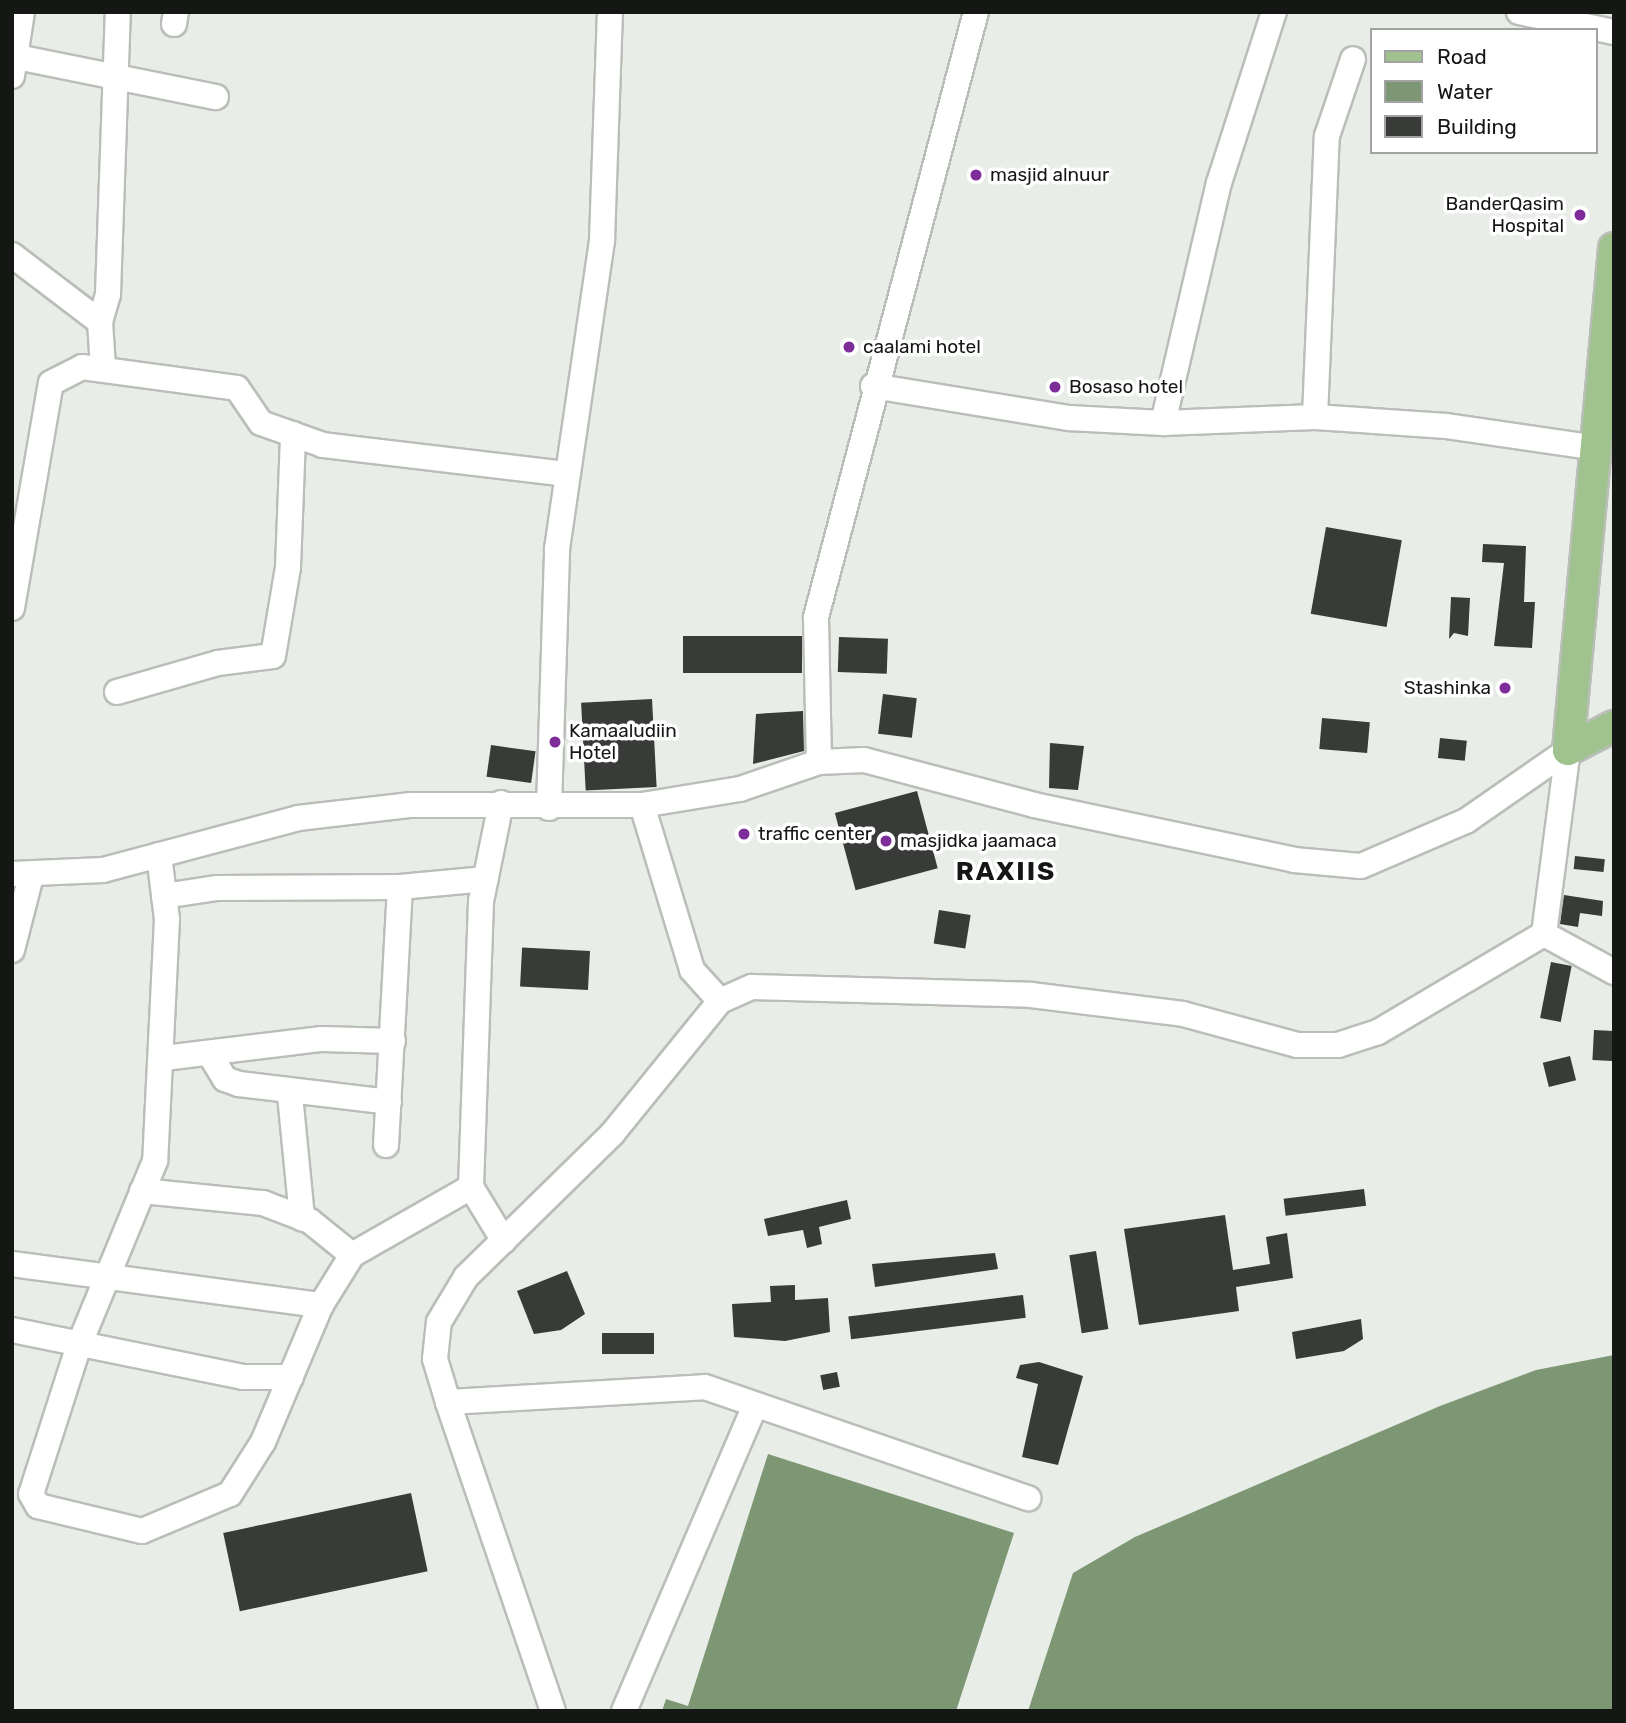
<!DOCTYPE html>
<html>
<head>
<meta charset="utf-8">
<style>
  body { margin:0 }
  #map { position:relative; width:1626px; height:1723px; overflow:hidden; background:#e8ede7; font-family:Rubik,sans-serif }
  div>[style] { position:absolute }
  .water>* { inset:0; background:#7d9673 }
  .building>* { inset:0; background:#383b37; transform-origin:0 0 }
  .roads { filter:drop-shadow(2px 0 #babeb8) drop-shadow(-2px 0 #babeb8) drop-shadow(0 2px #babeb8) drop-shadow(0 -2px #babeb8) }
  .minor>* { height:24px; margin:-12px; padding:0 12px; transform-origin:12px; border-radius:12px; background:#fff }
  .major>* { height:30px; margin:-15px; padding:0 15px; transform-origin:15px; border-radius:15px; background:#a0c28e }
  .dots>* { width:19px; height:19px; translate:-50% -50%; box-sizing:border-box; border:4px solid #fff; border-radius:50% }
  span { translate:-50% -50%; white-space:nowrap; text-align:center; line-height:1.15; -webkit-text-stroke:7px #fff; paint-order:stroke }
  .poi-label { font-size:19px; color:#151715 }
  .left { translate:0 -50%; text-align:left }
  .right { translate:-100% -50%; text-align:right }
  .district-label { font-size:26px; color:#151715; font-weight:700; letter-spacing:2px }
  .frame { position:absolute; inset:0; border:14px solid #151715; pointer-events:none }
  .legend { position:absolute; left:1370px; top:28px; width:228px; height:126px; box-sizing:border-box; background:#fff; border:2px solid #a1a2a1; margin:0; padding:9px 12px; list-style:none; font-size:21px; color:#151715 }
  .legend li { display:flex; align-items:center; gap:14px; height:35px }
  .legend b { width:35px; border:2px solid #a1a2a1 }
</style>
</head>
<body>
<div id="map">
  <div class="water">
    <div style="clip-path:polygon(1614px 1355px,1614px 1711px,1028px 1711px,1073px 1573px,1135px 1537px,1440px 1406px,1536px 1370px)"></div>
    <div style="clip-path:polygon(768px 1454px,1014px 1533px,956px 1711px,662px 1711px,666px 1699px,688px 1706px)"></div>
  </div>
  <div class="building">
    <div style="left:1326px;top:527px;width:77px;height:88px;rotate:10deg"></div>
    <div style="clip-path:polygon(1483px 544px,1526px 546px,1524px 602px,1535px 602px,1532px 648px,1494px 646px,1504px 563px,1482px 562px)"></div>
    <div style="clip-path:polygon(1451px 597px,1470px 598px,1468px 636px,1454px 633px,1449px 639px)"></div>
    <div style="left:802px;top:636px;width:37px;height:119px;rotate:90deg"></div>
    <div style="left:839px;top:637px;width:49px;height:35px;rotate:2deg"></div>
    <div style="left:883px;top:694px;width:34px;height:40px;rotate:7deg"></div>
    <div style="left:652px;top:699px;width:88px;height:71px;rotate:87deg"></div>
    <div style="clip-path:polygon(803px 711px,804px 751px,753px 764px,756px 714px)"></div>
    <div style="left:1322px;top:718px;width:48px;height:31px;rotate:5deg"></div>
    <div style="left:1440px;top:738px;width:27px;height:20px;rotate:6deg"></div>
    <div style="clip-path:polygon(1050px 743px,1084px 746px,1078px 790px,1049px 788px)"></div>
    <div style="left:491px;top:745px;width:45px;height:32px;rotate:8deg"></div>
    <div style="left:917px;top:791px;width:80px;height:85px;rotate:75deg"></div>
    <div style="left:1575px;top:856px;width:30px;height:13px;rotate:6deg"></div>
    <div style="clip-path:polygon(1564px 895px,1603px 901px,1602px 916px,1580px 913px,1578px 927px,1560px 924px)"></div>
    <div style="left:939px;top:910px;width:32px;height:34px;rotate:9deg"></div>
    <div style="left:590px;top:951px;width:39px;height:68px;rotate:93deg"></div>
    <div style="left:1551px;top:962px;width:21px;height:57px;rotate:11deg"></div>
    <div style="left:1594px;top:1030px;width:20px;height:30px;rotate:3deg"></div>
    <div style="left:1570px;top:1056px;width:25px;height:28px;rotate:76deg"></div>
    <div style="left:1364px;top:1189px;width:17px;height:81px;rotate:83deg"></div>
    <div style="clip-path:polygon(847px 1200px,851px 1219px,819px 1227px,822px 1244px,807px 1248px,803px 1230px,768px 1236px,764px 1219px)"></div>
    <div style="clip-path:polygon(1225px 1215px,1233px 1270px,1270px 1264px,1266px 1237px,1287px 1233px,1293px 1278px,1236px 1287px,1239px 1311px,1139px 1325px,1124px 1229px)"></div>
    <div style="left:1096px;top:1251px;width:79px;height:27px;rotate:81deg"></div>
    <div style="clip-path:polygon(995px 1253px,998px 1269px,875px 1287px,872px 1264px)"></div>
    <div style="clip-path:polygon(567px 1271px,585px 1314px,561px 1330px,534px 1334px,517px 1291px)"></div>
    <div style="clip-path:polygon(795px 1285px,795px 1300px,828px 1298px,830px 1332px,785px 1341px,734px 1337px,732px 1304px,771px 1302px,770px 1286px)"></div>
    <div style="left:1023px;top:1295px;width:23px;height:176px;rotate:83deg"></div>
    <div style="clip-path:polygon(1361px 1319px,1363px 1339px,1344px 1351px,1296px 1359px,1292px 1332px)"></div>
    <div style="left:602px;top:1333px;width:52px;height:21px"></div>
    <div style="clip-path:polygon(1039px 1362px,1083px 1376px,1058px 1465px,1022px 1457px,1038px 1384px,1016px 1378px,1020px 1365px)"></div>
    <div style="left:837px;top:1372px;width:15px;height:17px;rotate:79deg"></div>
    <div style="left:411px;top:1493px;width:80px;height:192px;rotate:78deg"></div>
  </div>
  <div class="roads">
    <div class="minor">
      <div style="left:1519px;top:12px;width:97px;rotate:11.9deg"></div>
      <div style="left:174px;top:24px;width:12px;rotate:-81deg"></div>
      <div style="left:12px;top:56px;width:208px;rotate:11.4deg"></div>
      <div style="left:12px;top:76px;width:65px;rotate:-81.1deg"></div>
      <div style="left:12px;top:255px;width:111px;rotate:37.3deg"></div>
      <div style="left:100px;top:322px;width:45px;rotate:86.2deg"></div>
      <div style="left:100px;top:322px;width:29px;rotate:-74deg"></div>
      <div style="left:108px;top:294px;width:282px;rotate:-88deg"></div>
      <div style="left:873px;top:386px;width:199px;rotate:9.3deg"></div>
      <div style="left:1069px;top:418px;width:94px;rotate:3deg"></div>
      <div style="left:1163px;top:423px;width:152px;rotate:-2.3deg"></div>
      <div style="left:1315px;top:417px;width:132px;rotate:3.9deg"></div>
      <div style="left:1447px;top:426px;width:146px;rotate:8.3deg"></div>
      <div style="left:1315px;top:417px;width:281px;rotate:-87.6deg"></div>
      <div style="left:1327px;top:136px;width:81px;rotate:-71.3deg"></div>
      <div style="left:1163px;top:423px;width:246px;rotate:-76.9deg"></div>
      <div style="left:1219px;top:183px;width:180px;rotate:-72.2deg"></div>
      <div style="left:12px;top:608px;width:228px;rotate:-80.2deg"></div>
      <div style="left:51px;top:383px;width:35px;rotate:-27deg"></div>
      <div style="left:82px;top:367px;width:156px;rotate:7.7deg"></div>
      <div style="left:237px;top:388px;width:42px;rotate:55.6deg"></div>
      <div style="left:261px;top:423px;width:66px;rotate:19.5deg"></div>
      <div style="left:323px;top:445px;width:245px;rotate:6.8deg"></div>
      <div style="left:117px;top:692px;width:105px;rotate:-16deg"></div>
      <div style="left:218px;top:663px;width:55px;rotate:-7.3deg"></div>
      <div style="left:273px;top:656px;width:90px;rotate:-80.4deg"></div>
      <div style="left:288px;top:567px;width:133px;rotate:-87.8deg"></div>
      <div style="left:819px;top:762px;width:145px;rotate:-91.2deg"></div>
      <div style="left:816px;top:617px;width:626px;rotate:-75.19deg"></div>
      <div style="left:501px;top:803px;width:100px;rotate:101.5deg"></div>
      <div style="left:481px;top:901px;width:286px;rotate:92deg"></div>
      <div style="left:471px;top:1187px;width:63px;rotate:58.6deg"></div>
      <div style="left:642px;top:805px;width:172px;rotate:73.1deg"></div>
      <div style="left:692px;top:970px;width:42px;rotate:47.9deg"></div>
      <div style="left:549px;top:808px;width:259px;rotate:-88.2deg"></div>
      <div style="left:557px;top:549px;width:312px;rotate:-81.7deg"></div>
      <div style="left:602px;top:240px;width:228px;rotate:-88deg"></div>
      <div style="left:159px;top:855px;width:64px;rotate:82.9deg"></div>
      <div style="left:167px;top:919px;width:242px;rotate:92.8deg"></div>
      <div style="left:155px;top:1161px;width:202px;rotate:112.4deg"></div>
      <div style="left:78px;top:1348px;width:153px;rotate:107.8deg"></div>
      <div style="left:31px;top:1494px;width:14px;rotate:60deg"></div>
      <div style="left:38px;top:1506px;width:107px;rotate:13.5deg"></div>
      <div style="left:142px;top:1531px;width:95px;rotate:-22.8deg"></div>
      <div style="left:230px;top:1494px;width:62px;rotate:-57.6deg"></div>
      <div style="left:263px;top:1442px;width:149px;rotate:-67.1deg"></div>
      <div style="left:321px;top:1305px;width:59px;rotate:-58.2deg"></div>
      <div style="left:352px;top:1255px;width:137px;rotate:-29.7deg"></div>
      <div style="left:12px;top:874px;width:91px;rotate:-2.5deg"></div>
      <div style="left:103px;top:870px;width:202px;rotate:-14.9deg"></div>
      <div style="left:298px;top:818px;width:114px;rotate:-6.6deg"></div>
      <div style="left:411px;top:805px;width:231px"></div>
      <div style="left:642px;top:805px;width:99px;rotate:-9.3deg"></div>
      <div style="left:740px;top:789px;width:83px;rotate:-18.9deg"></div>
      <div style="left:819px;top:762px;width:45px;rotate:-2.5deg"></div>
      <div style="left:864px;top:760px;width:176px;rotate:14.8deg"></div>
      <div style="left:1034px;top:805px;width:266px;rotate:11.9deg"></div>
      <div style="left:1294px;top:860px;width:67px;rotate:5.1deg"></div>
      <div style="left:1361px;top:866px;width:114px;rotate:-23.2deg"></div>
      <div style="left:1466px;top:821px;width:124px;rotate:-34.8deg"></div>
      <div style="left:164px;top:896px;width:54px;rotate:-8.6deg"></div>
      <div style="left:217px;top:888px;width:183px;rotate:-0.3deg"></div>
      <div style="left:400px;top:887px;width:86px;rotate:-5.3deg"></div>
      <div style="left:1544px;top:934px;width:186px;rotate:-82.6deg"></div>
      <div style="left:1544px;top:934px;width:80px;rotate:28.5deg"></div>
      <div style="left:12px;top:950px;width:76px;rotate:-75.6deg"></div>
      <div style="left:211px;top:1056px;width:27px;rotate:59deg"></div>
      <div style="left:225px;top:1079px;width:15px;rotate:20deg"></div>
      <div style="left:239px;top:1084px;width:151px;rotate:6.8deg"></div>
      <div style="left:164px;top:1058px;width:159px;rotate:-6.9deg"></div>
      <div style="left:322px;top:1039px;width:71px;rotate:1.6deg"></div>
      <div style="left:290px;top:1095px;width:124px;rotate:84.4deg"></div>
      <div style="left:386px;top:1145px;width:258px;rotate:-86.9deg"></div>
      <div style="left:142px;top:1191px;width:122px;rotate:5.7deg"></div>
      <div style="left:263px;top:1203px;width:50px;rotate:21deg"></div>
      <div style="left:310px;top:1221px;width:54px;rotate:39deg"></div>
      <div style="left:12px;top:1264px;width:312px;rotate:7.6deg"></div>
      <div style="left:12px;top:1330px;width:236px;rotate:11.5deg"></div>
      <div style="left:243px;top:1377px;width:48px"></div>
      <div style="left:448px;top:1402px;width:257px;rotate:-3.3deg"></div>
      <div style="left:705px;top:1387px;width:342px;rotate:19deg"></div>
      <div style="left:553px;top:1711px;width:326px;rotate:-108.8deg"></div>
      <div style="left:448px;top:1402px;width:45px;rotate:-106.8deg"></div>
      <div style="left:435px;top:1359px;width:37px;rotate:-84deg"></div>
      <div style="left:439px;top:1322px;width:52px;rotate:-59deg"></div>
      <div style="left:466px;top:1277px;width:204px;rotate:-44.4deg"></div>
      <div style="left:612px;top:1134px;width:171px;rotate:-50.9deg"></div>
      <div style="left:720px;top:1001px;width:35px;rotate:-24deg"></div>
      <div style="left:752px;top:987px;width:279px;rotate:1.6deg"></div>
      <div style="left:1031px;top:995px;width:153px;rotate:7.1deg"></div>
      <div style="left:1183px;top:1014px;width:118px;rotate:15.2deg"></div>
      <div style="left:1297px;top:1045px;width:41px"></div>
      <div style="left:1338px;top:1045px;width:42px;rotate:-18deg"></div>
      <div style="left:1378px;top:1032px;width:193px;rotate:-30.6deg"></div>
      <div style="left:624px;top:1711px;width:333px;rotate:-66.8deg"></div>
    </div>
    <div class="major">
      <div style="left:1568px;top:750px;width:504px;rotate:-84.76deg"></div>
      <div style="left:1568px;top:750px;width:52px;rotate:-27.6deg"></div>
    </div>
  </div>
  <div class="dots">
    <div style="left:976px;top:175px;background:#7f2c9b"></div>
    <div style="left:1580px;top:215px;background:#7f2c9b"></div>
    <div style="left:849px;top:347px;background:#7f2c9b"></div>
    <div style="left:1055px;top:387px;background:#7f2c9b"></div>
    <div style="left:1505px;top:688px;background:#7f2c9b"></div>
    <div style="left:555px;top:742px;background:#7f2c9b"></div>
    <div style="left:744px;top:834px;background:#7f2c9b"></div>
    <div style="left:886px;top:841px;background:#7f2c9b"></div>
  </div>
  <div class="poi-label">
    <span class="left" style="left:990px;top:175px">masjid alnuur</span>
    <span class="right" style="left:1564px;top:215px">BanderQasim<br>Hospital</span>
    <span class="left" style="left:863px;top:347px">caalami hotel</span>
    <span class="left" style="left:1069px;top:387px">Bosaso hotel</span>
    <span class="right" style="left:1491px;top:688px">Stashinka</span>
    <span class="left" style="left:569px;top:742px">Kamaaludiin<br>Hotel</span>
    <span class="left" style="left:758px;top:834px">traffic center</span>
    <span class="left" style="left:900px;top:841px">masjidka jaamaca</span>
  </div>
  <div class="district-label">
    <span style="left:1006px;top:872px">RAXIIS</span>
  </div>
  <div class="frame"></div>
  <ul class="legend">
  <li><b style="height:9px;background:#a0c28e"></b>Road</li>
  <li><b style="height:19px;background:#7d9673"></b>Water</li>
  <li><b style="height:19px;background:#383b37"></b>Building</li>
  </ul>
</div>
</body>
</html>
